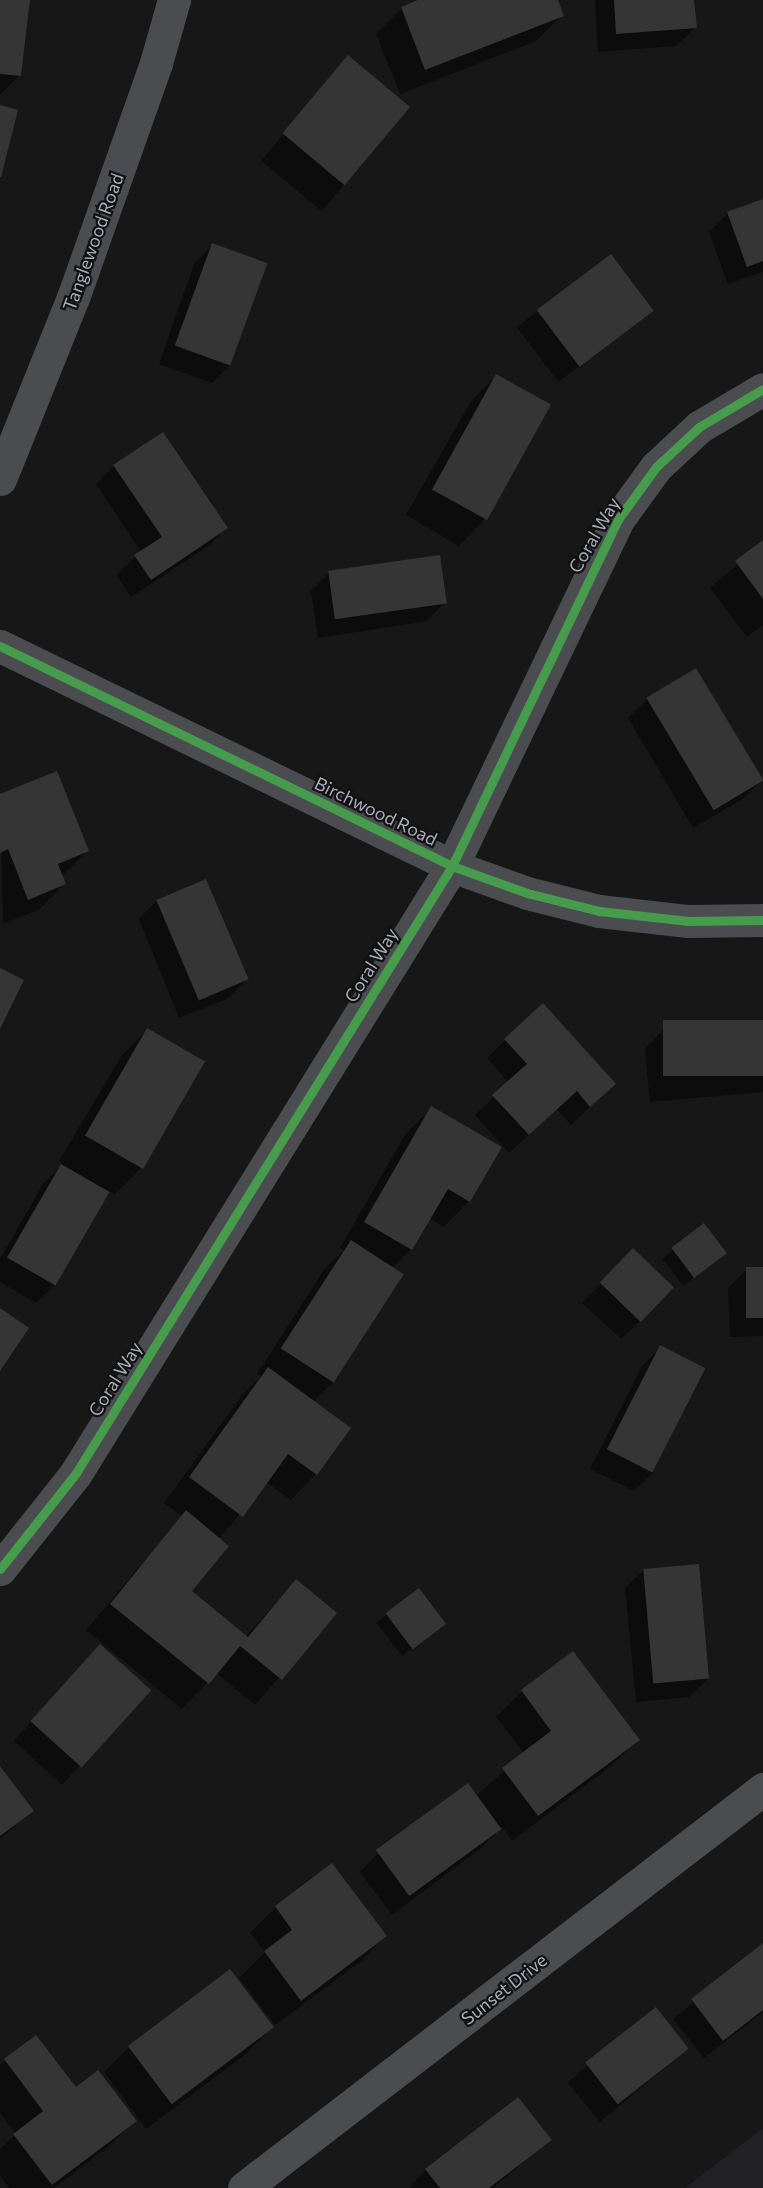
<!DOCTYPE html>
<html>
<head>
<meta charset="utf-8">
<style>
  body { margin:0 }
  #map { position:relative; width:763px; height:2188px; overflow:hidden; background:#171717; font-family:Commissioner,sans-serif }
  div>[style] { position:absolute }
  .built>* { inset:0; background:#212123 }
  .shadow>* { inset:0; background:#0007; transform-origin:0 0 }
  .building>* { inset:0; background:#353536; transform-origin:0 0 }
  .street>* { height:33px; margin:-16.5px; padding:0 16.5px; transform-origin:16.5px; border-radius:16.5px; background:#4b4c50 }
  .cycleway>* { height:9px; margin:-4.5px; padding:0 4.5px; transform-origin:4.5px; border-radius:4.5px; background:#469c4c }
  span { translate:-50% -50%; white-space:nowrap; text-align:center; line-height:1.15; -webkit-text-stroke:4.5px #111113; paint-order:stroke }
  .street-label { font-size:18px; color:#a8adb8 }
</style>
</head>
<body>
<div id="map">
  <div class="built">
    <div style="clip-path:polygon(763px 2128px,763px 2188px,685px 2188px)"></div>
  </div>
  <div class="shadow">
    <div style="clip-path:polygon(0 0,28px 0,19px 76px,0 95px)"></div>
    <div style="clip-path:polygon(422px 0,556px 0,562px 15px,536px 41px,400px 94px,376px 34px,402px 8px)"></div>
    <div style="clip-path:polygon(595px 0,693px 0,695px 28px,676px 46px,598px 52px)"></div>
    <div style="left:348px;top:57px;width:79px;height:135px;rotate:40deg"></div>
    <div style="clip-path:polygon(763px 201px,763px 272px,728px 284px,709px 232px,728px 213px)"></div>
    <div style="clip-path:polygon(212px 245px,231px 364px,212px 383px,159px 364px,194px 264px)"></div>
    <div style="left:611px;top:256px;width:69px;height:118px;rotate:53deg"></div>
    <div style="clip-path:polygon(497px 375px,484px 520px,459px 546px,406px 515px,471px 401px)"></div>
    <div style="clip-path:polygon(114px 466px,226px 528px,208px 546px,131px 597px,116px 575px,141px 552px,96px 484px)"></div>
    <div style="clip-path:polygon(763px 542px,763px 625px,747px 637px,710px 588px)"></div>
    <div style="clip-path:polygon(329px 573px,445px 602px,427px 621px,318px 638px,311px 591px)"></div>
    <div style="clip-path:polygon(695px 670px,761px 780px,743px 799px,693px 828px,628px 718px,647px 699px)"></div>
    <div style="clip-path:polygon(0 796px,87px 851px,61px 877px,64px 884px,39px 910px,3px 924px)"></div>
    <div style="clip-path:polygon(157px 900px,246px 980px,227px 999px,179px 1018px,139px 919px)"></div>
    <div style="clip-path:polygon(763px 1021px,763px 1092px,650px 1102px,645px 1049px,663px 1030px)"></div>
    <div style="clip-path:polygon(148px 1029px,140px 1169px,115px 1194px,108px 1191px,55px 1285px,36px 1303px,0 1282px,0 1259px,43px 1184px,63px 1164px,59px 1161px,122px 1055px)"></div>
    <div style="clip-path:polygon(505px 1040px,614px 1084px,571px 1125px,557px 1109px,509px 1153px,475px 1115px,509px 1083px,487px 1058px)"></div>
    <div style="clip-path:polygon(432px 1108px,469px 1201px,444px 1227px,429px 1218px,411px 1249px,392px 1268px,334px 1381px,313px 1402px,349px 1428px,316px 1474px,291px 1500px,266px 1482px,219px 1539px,190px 1591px,246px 1636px,296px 1581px,335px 1613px,255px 1705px,216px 1673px,182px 1709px,86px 1630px,182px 1516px,164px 1503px,243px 1394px,261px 1376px,257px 1374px,326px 1267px,344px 1250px,340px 1248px,406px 1133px)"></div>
    <div style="left:704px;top:1226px;width:34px;height:53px;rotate:52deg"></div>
    <div style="clip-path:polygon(615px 1269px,640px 1321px,621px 1339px,582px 1303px)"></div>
    <div style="clip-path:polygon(747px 1269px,763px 1269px,763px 1336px,730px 1337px,728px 1288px)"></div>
    <div style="clip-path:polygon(661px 1347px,653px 1473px,634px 1491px,590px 1469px,642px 1366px)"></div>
    <div style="clip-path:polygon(644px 1570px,708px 1679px,689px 1697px,636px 1702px,625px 1588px)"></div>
    <div style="left:418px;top:1590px;width:42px;height:53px;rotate:52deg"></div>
    <div style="clip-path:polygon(573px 1653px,638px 1740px,612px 1765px,512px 1841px,502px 1827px,482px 1847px,392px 1915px,360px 1872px,378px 1853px,476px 1796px,524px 1753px,496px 1717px,522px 1691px)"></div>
    <div style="clip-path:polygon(82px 1665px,148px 1690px,62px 1785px,14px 1741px)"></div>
    <div style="clip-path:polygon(0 1769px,32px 1811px,0 1839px)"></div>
    <div style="clip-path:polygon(332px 1865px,385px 1936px,360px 1962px,275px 2025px,239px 1978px,265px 1952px,250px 1933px,276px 1907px)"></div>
    <div style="clip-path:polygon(763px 1945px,763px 2012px,704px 2058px,673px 2019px)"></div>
    <div style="clip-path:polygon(272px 2027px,247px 2053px,146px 2129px,104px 2072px,129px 2047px)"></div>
    <div style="clip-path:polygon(36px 2037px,75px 2089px,135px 2121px,109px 2146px,54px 2188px,9px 2188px,0 2175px,0 2149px,16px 2134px,0 2113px,0 2065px)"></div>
    <div style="clip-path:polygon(687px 2049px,600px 2122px,568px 2083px,587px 2065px)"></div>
    <div style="clip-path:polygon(550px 2140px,493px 2188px,409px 2188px,426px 2170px)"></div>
  </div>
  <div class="building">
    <div style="clip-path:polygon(0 0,30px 0,21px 76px,0 74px)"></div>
    <div style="clip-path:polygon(418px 0,558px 0,564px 16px,425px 70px,401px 7px)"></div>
    <div style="clip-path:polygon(614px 0,694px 0,697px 28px,616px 34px)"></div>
    <div style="left:348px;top:55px;width:81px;height:102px;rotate:40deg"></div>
    <div style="clip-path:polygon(0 105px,18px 110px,1px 177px,0 177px)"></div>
    <div style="clip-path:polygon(763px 199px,763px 261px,747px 267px,727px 212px)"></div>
    <div style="left:212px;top:243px;width:59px;height:109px;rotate:20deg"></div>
    <div style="left:611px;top:254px;width:71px;height:93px;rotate:53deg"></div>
    <div style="left:496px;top:374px;width:63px;height:132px;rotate:29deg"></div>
    <div style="clip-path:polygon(163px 432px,228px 528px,151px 580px,134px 555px,162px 537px,113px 465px)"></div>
    <div style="clip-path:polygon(763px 540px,763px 599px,735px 561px)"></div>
    <div style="left:440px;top:555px;width:49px;height:113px;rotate:82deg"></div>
    <div style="left:696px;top:668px;width:131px;height:58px;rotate:59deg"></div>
    <div style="clip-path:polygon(57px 771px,89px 851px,58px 864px,66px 884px,28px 900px,8px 849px,0 853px,0 794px)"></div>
    <div style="left:206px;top:879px;width:109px;height:54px;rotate:67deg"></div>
    <div style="clip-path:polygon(0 968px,24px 980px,0 1029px)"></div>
    <div style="clip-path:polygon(543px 1003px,616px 1084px,590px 1107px,577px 1091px,529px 1135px,492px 1095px,527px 1064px,504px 1039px)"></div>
    <div style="left:763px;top:1020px;width:56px;height:100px;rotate:90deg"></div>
    <div style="left:147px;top:1028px;width:67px;height:124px;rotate:30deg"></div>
    <div style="clip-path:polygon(431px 1106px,502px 1147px,470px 1202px,448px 1189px,412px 1250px,364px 1222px)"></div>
    <div style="left:61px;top:1164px;width:56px;height:108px;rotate:30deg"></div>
    <div style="left:704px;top:1223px;width:38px;height:41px;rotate:53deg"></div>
    <div style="left:351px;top:1240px;width:63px;height:129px;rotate:33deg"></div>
    <div style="left:633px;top:1248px;width:57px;height:48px;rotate:44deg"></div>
    <div style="left:763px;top:1267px;width:51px;height:17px;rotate:90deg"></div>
    <div style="clip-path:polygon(0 1308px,29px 1328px,0 1371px)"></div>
    <div style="left:660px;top:1345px;width:51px;height:117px;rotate:27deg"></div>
    <div style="clip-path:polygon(268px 1367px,351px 1428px,317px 1475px,288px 1454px,243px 1517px,189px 1477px)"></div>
    <div style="clip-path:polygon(186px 1510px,229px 1546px,192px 1591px,248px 1637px,296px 1579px,337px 1613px,282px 1680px,240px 1646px,209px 1684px,110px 1604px)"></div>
    <div style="left:699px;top:1564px;width:115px;height:56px;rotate:85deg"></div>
    <div style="left:419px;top:1588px;width:45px;height:42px;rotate:53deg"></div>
    <div style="left:100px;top:1644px;width:69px;height:104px;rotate:42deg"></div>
    <div style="clip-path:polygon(573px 1651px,640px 1740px,538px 1816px,502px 1768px,551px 1731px,521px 1690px)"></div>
    <div style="clip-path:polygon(0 1766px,34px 1811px,0 1836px)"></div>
    <div style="left:468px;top:1783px;width:57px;height:114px;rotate:54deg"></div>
    <div style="clip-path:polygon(332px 1863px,387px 1936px,301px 2001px,264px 1951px,292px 1930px,275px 1906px)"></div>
    <div style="clip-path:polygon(763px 1943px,763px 2010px,723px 2041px,691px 1999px)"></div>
    <div style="left:230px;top:1969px;width:73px;height:128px;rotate:53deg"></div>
    <div style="left:656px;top:2007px;width:53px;height:90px;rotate:52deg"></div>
    <div style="clip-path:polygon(36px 2035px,76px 2087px,98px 2070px,137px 2121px,52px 2185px,13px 2134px,43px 2111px,4px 2059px)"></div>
    <div style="clip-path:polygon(518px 2097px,552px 2140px,489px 2188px,440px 2188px,425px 2169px)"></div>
  </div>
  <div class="street">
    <div style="left:0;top:479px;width:198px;rotate:-68.1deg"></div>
    <div style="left:74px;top:295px;width:246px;rotate:-70.5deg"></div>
    <div style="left:156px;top:63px;width:66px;rotate:-74.1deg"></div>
    <div style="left:0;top:646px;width:503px;rotate:25.95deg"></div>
    <div style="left:452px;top:866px;width:80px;rotate:19.8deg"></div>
    <div style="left:527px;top:893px;width:74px;rotate:14deg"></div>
    <div style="left:599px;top:911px;width:90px;rotate:6.4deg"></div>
    <div style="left:688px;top:921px;width:75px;rotate:-0.8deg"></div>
    <div style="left:0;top:1569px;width:122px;rotate:-51.6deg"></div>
    <div style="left:76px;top:1473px;width:714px;rotate:-58.22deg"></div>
    <div style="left:452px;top:866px;width:386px;rotate:-64.4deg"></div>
    <div style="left:619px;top:518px;width:63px;rotate:-54deg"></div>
    <div style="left:656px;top:467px;width:59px;rotate:-42.9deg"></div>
    <div style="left:699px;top:427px;width:74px;rotate:-30.7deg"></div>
    <div style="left:244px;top:2188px;width:655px;rotate:-37.55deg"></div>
  </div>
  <div class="cycleway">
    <div style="left:0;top:646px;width:503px;rotate:25.95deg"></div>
    <div style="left:452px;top:866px;width:80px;rotate:19.8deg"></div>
    <div style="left:527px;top:893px;width:74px;rotate:14deg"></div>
    <div style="left:599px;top:911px;width:90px;rotate:6.4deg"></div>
    <div style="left:688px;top:921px;width:75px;rotate:-0.8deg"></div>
    <div style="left:0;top:1569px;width:122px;rotate:-51.6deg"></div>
    <div style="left:76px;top:1473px;width:714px;rotate:-58.22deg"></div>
    <div style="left:452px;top:866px;width:386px;rotate:-64.4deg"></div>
    <div style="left:619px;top:518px;width:63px;rotate:-54deg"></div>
    <div style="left:656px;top:467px;width:59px;rotate:-42.9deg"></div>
    <div style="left:699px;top:427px;width:74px;rotate:-30.7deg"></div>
  </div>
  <div class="street-label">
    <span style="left:93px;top:242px;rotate:-70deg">Tanglewood Road</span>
    <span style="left:594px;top:535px;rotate:-60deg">Coral Way</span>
    <span style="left:376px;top:811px;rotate:26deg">Birchwood Road</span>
    <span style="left:371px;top:965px;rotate:-58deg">Coral Way</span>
    <span style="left:115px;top:1379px;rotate:-58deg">Coral Way</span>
    <span style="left:504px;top:1989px;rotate:-38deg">Sunset Drive</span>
  </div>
</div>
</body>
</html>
